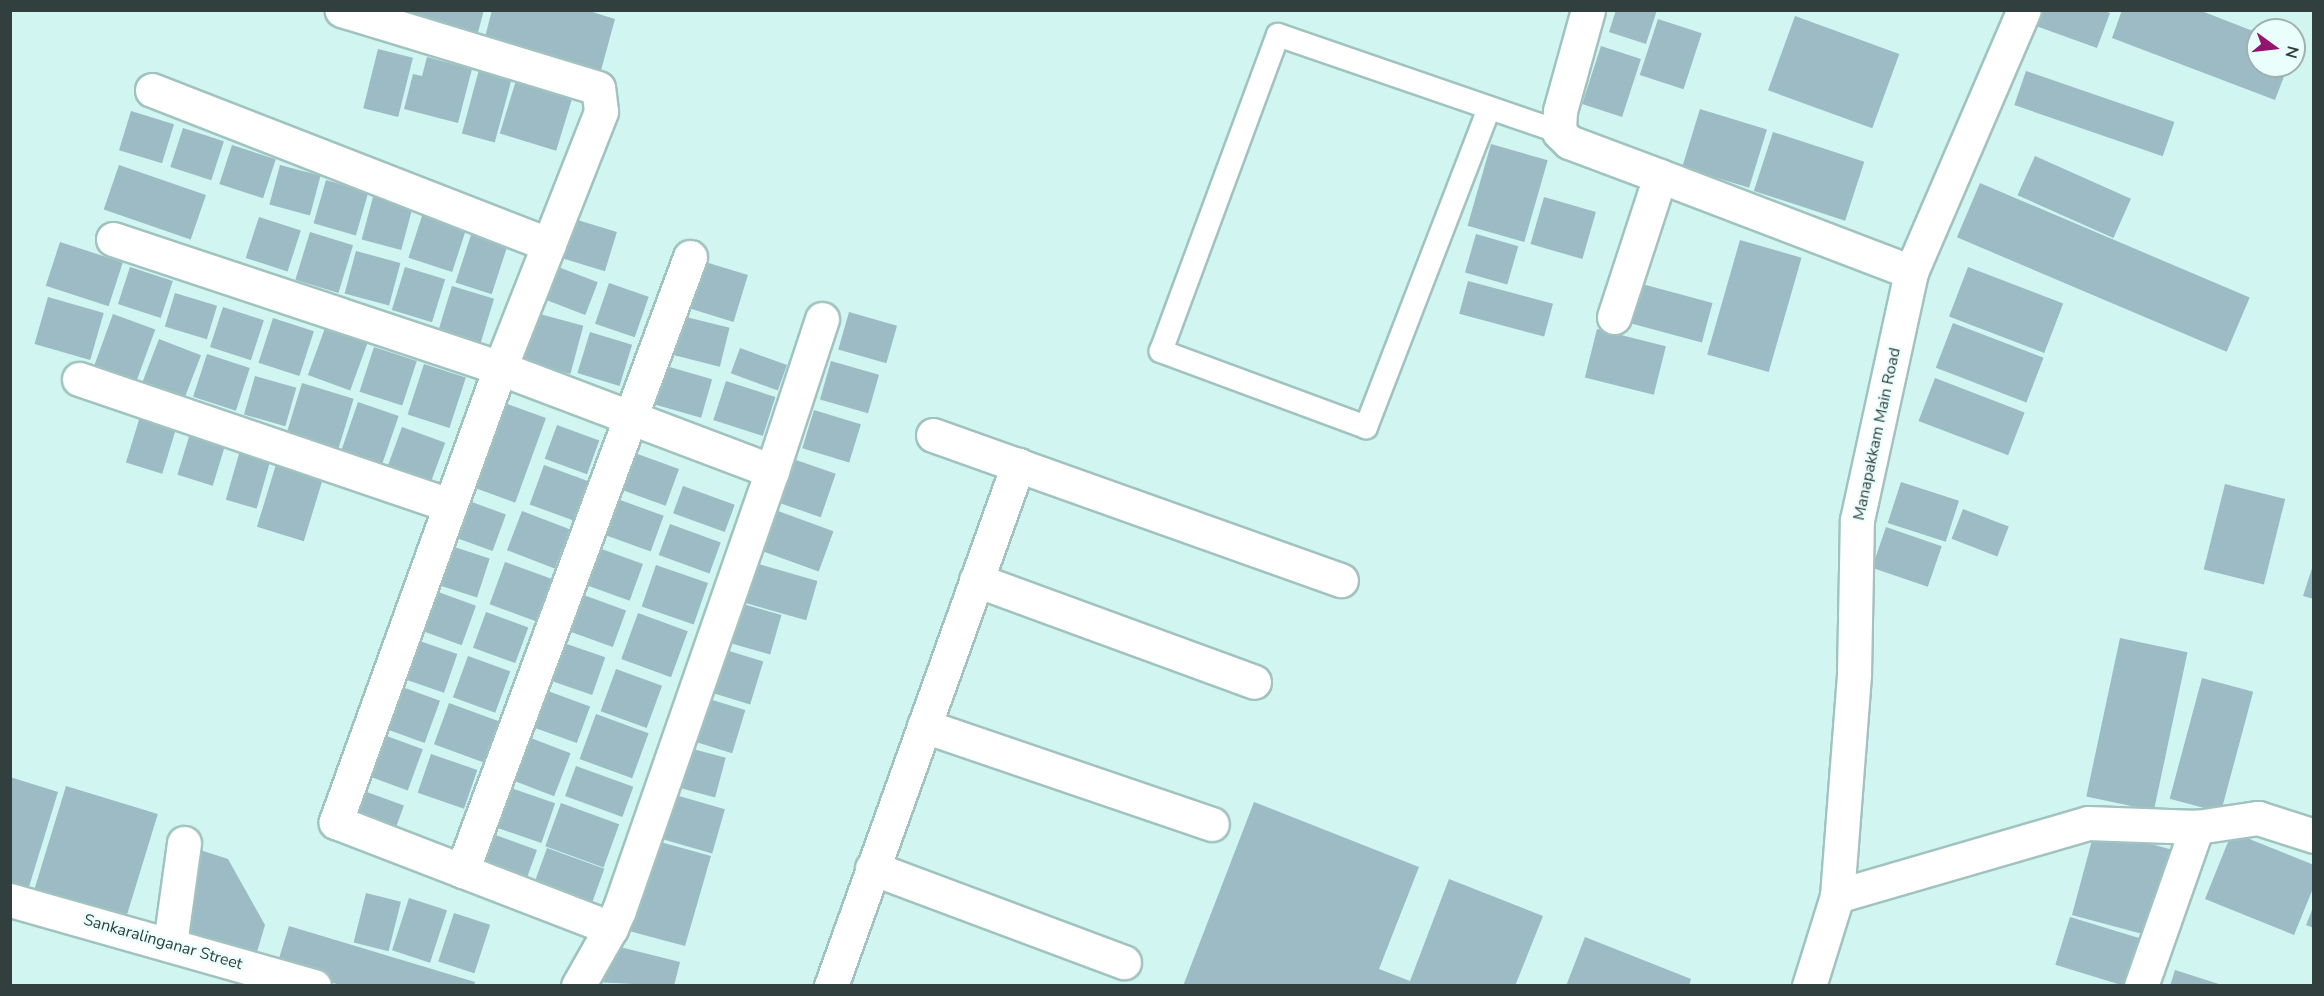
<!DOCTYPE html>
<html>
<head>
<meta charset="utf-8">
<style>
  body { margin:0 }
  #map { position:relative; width:2324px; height:996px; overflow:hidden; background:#d1f5f1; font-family:"Nunito Sans",sans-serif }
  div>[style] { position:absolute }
  .building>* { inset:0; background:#9cbbc5; transform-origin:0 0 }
  .roads { filter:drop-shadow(2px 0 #a1c3bf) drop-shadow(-2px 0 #a1c3bf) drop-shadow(0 2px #a1c3bf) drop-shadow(0 -2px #a1c3bf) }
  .lane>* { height:22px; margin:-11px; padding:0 11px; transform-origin:11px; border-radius:11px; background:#fff }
  .street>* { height:33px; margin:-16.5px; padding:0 16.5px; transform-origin:16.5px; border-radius:16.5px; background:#fff }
  .secondary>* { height:33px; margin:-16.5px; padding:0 16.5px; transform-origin:16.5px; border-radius:16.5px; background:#fff }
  span { translate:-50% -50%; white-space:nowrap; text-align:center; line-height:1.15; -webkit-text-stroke:4.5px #eafffc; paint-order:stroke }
  .street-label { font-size:16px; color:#313f3e }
  .frame { position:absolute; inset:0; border:12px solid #313f3e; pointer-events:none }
  .north { position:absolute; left:2246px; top:18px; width:60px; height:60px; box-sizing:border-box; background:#eafffc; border:2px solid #a0b2b0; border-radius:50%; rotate:105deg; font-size:16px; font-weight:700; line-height:24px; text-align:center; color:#313f3e }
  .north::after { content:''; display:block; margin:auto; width:21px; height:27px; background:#941570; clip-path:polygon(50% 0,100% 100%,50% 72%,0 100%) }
</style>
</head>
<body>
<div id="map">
  <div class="building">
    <div style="clip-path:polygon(393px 10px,484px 10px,477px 36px)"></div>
    <div style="clip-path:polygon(492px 10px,586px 10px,615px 19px,600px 74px,484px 41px)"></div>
    <div style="clip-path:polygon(1616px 10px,1657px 10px,1646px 44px,1609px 32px)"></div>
    <div style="clip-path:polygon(2041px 10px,2102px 10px,2110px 13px,2097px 48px,2036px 26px)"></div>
    <div style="clip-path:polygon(2122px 10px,2199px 10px,2258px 33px,2258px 66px,2288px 66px,2275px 100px,2112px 38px)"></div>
    <div style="left:1795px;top:16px;width:111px;height:79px;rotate:20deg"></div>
    <div style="left:1658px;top:19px;width:46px;height:59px;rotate:18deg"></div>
    <div style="left:1601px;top:46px;width:42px;height:61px;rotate:18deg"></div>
    <div style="left:378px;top:49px;width:36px;height:61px;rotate:14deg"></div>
    <div style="clip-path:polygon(427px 57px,472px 69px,458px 123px,404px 109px,413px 74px,422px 76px)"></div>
    <div style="left:480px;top:66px;width:34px;height:70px;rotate:15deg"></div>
    <div style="left:2026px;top:71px;width:157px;height:36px;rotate:19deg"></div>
    <div style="left:517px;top:77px;width:59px;height:59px;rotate:17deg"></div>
    <div style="left:1700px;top:109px;width:70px;height:61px;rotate:17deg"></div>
    <div style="left:131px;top:111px;width:45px;height:41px;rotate:17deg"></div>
    <div style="left:183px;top:128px;width:43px;height:41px;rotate:18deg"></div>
    <div style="left:1773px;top:132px;width:96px;height:62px;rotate:18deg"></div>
    <div style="left:1491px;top:144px;width:59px;height:85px;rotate:16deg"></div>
    <div style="left:232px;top:145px;width:46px;height:41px;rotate:18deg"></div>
    <div style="left:2035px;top:156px;width:105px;height:43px;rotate:24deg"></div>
    <div style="left:119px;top:165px;width:92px;height:47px;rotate:19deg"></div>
    <div style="left:280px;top:165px;width:42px;height:41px;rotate:15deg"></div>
    <div style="left:326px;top:180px;width:44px;height:45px;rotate:16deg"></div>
    <div style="left:1980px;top:183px;width:293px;height:59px;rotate:23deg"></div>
    <div style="left:373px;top:197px;width:41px;height:44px;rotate:15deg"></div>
    <div style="left:1544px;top:197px;width:54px;height:49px;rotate:16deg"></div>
    <div style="left:423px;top:213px;width:46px;height:47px;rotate:18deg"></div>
    <div style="left:259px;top:217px;width:44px;height:43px;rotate:18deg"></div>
    <div style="left:571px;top:218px;width:48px;height:41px;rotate:17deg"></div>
    <div style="left:310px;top:232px;width:45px;height:50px;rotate:17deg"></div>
    <div style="left:1476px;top:234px;width:44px;height:40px;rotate:16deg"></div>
    <div style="left:471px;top:235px;width:38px;height:50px;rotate:18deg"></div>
    <div style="left:1740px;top:240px;width:64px;height:119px;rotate:16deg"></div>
    <div style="left:60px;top:242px;width:66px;height:46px;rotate:18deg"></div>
    <div style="left:356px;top:251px;width:46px;height:44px;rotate:15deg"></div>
    <div style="left:702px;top:261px;width:48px;height:49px;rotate:17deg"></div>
    <div style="left:553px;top:265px;width:48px;height:35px;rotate:21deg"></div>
    <div style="left:130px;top:267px;width:45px;height:39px;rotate:18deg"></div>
    <div style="left:405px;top:267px;width:42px;height:45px;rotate:17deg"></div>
    <div style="left:1968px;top:267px;width:102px;height:53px;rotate:21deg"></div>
    <div style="left:1468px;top:281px;width:88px;height:34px;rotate:15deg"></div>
    <div style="left:609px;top:283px;width:42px;height:43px;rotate:19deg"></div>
    <div style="left:1642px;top:284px;width:73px;height:41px;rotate:15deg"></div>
    <div style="left:452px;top:286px;width:44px;height:47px;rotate:17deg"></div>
    <div style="left:175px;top:293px;width:44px;height:35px;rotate:17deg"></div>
    <div style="left:48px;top:297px;width:58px;height:49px;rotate:16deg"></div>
    <div style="left:223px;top:307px;width:43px;height:42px;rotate:18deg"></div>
    <div style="left:849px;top:312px;width:50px;height:39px;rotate:16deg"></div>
    <div style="left:536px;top:313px;width:49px;height:50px;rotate:15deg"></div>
    <div style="left:113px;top:314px;width:45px;height:55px;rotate:20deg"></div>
    <div style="left:682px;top:316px;width:49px;height:40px;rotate:14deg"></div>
    <div style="left:273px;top:318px;width:43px;height:47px;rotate:18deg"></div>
    <div style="left:1953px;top:323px;width:97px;height:48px;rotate:21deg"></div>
    <div style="left:325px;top:328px;width:45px;height:50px;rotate:20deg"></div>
    <div style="left:1597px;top:329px;width:71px;height:50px;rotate:14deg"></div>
    <div style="left:590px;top:332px;width:44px;height:43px;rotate:17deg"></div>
    <div style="left:159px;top:339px;width:45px;height:46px;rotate:21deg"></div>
    <div style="left:374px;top:347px;width:45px;height:47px;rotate:18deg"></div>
    <div style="left:740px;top:348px;width:50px;height:27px;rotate:20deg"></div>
    <div style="left:207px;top:354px;width:45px;height:45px;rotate:18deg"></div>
    <div style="left:831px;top:361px;width:50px;height:40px;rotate:16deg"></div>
    <div style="left:424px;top:364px;width:44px;height:53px;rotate:18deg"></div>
    <div style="left:666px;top:366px;width:48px;height:40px;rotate:16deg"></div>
    <div style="left:255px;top:376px;width:43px;height:40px;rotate:16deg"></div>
    <div style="left:1935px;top:378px;width:96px;height:46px;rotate:21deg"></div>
    <div style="left:726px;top:381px;width:52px;height:41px;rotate:18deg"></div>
    <div style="left:302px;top:383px;width:54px;height:53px;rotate:17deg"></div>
    <div style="left:499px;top:401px;width:50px;height:90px;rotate:20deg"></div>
    <div style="left:358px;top:402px;width:43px;height:52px;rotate:19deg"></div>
    <div style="left:142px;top:410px;width:38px;height:55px;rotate:17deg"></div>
    <div style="left:814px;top:410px;width:49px;height:40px;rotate:17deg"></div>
    <div style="left:557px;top:425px;width:45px;height:36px;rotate:20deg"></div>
    <div style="left:192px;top:427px;width:37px;height:50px;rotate:17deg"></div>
    <div style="left:402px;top:427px;width:46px;height:49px;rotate:20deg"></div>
    <div style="left:241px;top:447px;width:32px;height:55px;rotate:16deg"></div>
    <div style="left:632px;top:452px;width:50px;height:39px;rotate:20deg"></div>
    <div style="left:278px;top:458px;width:49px;height:72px;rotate:17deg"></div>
    <div style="left:796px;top:460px;width:42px;height:46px;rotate:19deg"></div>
    <div style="left:544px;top:465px;width:48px;height:42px;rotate:20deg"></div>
    <div style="left:1901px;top:482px;width:61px;height:43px;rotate:18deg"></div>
    <div style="left:2225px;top:484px;width:62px;height:88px;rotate:14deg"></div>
    <div style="left:683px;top:486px;width:55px;height:29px;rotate:20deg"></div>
    <div style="left:458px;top:497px;width:51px;height:39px;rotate:20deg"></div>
    <div style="left:612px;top:497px;width:55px;height:38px;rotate:20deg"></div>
    <div style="left:1963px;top:509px;width:49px;height:32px;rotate:21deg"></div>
    <div style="left:522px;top:511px;width:51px;height:42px;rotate:21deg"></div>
    <div style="left:778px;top:511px;width:59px;height:43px;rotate:20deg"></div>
    <div style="left:670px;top:524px;width:54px;height:33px;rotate:20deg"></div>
    <div style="left:1886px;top:527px;width:59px;height:43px;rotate:19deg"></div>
    <div style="left:445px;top:544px;width:47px;height:41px;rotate:18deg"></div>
    <div style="left:596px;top:547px;width:50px;height:39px;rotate:20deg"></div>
    <div style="left:505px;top:562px;width:50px;height:45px;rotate:20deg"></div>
    <div style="clip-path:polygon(2314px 562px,2314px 599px,2303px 596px)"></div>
    <div style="left:755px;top:563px;width:65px;height:41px;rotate:16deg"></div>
    <div style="left:656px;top:565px;width:55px;height:44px;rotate:19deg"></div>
    <div style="left:430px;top:589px;width:49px;height:42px;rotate:20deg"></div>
    <div style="left:581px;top:594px;width:48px;height:39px;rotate:20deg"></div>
    <div style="left:743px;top:604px;width:40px;height:41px;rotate:16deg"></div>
    <div style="left:486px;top:612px;width:45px;height:38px;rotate:20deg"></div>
    <div style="left:638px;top:613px;width:53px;height:49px;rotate:20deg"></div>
    <div style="left:411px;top:638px;width:49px;height:41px;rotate:19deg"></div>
    <div style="left:2120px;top:638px;width:69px;height:162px;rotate:12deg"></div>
    <div style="left:558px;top:641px;width:50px;height:40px;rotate:19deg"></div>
    <div style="left:726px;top:650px;width:39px;height:45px;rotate:17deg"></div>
    <div style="left:468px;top:656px;width:45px;height:44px;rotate:20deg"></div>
    <div style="left:616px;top:669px;width:49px;height:45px;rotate:20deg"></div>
    <div style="left:2202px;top:678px;width:53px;height:125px;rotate:15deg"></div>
    <div style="left:394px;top:684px;width:49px;height:45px;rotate:20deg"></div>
    <div style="left:545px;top:690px;width:48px;height:39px;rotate:20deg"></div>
    <div style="left:709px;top:699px;width:38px;height:45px;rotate:17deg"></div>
    <div style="left:449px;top:703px;width:53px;height:44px;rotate:20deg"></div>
    <div style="left:596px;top:714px;width:56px;height:48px;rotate:20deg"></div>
    <div style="left:373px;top:731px;width:53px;height:44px;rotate:20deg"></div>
    <div style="left:523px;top:735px;width:51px;height:46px;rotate:21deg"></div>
    <div style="left:689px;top:748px;width:38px;height:41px;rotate:15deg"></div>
    <div style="left:431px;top:754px;width:49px;height:41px;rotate:19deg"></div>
    <div style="left:576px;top:766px;width:61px;height:32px;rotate:20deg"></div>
    <div style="clip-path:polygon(10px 777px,58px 792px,28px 890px,10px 884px)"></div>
    <div style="left:66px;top:786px;width:96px;height:108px;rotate:17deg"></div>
    <div style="left:505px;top:786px;width:53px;height:42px;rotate:19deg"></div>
    <div style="left:356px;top:788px;width:51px;height:36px;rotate:20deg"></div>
    <div style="left:672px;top:794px;width:55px;height:46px;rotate:16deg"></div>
    <div style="clip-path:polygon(1254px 802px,1419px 867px,1379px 969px,1410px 981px,1449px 879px,1543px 916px,1515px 986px,1183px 986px)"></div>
    <div style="left:561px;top:803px;width:62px;height:46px;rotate:20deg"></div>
    <div style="left:2095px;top:829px;width:79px;height:89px;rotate:15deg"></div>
    <div style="clip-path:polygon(2232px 832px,2314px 865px,2314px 886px,2294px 935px,2205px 899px)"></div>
    <div style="left:490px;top:833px;width:50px;height:45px;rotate:20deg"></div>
    <div style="clip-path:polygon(653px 840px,711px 856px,685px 946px,629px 931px,639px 881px,647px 883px,652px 863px)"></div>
    <div style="left:547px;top:848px;width:61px;height:49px;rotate:20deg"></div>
    <div style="clip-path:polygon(197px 849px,228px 859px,265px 925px,254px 962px,175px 936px)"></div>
    <div style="left:366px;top:893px;width:36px;height:51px;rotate:14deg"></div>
    <div style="left:409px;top:898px;width:40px;height:55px;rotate:18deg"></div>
    <div style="clip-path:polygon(2314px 905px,2314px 928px,2306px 925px)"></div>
    <div style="left:454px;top:913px;width:38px;height:51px;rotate:18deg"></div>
    <div style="left:2070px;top:917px;width:79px;height:50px;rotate:17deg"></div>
    <div style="clip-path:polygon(289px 926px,475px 982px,474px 986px,343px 986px,277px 965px)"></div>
    <div style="clip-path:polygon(1585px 937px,1691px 979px,1689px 986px,1566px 986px)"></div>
    <div style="clip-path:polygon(604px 943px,680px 962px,674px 986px,594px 982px)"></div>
    <div style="clip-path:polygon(2175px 970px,2222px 985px,2222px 986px,2170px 986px)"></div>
  </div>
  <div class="roads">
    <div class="lane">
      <div style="left:1488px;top:111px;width:339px;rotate:111.1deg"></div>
      <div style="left:1366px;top:427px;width:219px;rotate:-159.7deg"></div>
      <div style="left:1161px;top:351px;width:337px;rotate:-69.7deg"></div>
      <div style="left:1278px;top:35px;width:297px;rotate:19deg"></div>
    </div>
    <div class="street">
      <div style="left:1588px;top:10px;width:105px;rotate:105.5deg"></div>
      <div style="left:1560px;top:111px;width:21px;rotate:93deg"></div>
      <div style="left:1559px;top:132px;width:14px;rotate:45deg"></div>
      <div style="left:1569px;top:142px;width:97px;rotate:20.5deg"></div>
      <div style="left:152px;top:90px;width:426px;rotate:21.3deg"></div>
      <div style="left:113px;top:239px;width:408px;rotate:18.4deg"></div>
      <div style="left:500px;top:368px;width:276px;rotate:-68.5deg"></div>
      <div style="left:601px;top:111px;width:23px;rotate:-97deg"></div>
      <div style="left:598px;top:88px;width:268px;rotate:-163.1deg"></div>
      <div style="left:1614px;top:317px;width:148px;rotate:-71.9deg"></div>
      <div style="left:1660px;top:176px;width:269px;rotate:20.9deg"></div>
      <div style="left:79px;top:379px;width:392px;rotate:18.8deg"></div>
      <div style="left:933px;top:435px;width:433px;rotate:19.6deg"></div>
      <div style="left:772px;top:471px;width:160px;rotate:-71.8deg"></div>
      <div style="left:976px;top:580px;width:296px;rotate:20.1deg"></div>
      <div style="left:924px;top:726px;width:304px;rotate:18.8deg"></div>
      <div style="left:872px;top:868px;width:269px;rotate:20.5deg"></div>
      <div style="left:462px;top:871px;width:655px;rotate:-69.63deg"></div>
      <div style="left:1837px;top:896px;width:261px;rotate:-16.2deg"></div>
      <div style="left:2088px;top:823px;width:109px;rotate:2.1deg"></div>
      <div style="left:10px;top:900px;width:316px;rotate:15.8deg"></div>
      <div style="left:170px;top:944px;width:102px;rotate:-82.1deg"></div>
      <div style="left:578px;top:986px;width:67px;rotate:-60.4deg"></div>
      <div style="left:611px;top:928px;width:20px;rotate:-66deg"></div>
      <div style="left:619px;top:910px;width:465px;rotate:-70.8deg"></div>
      <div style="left:772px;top:471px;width:291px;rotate:-159.3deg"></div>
      <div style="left:500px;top:368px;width:483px;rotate:109.9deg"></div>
      <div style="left:336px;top:822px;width:295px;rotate:21.1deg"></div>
      <div style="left:831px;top:986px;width:554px;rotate:-70.26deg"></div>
      <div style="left:2141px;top:986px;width:169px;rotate:-70.6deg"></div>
      <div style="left:2197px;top:827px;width:62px;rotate:-8.4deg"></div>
      <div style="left:2258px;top:818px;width:59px;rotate:17.8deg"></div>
    </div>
    <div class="secondary">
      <div style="left:1809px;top:986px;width:94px;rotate:-72.7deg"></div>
      <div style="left:1837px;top:896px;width:224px;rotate:-85.6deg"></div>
      <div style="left:1854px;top:673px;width:153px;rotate:-88.9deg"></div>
      <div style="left:1857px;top:520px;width:254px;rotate:-77.7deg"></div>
      <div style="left:1911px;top:272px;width:285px;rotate:-66.7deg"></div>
    </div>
  </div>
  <div class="street-label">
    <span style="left:1877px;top:434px;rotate:-78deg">Manapakkam Main Road</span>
    <span style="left:163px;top:942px;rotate:16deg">Sankaralinganar Street</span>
  </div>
  <div class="frame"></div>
  <div class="north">N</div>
</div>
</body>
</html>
